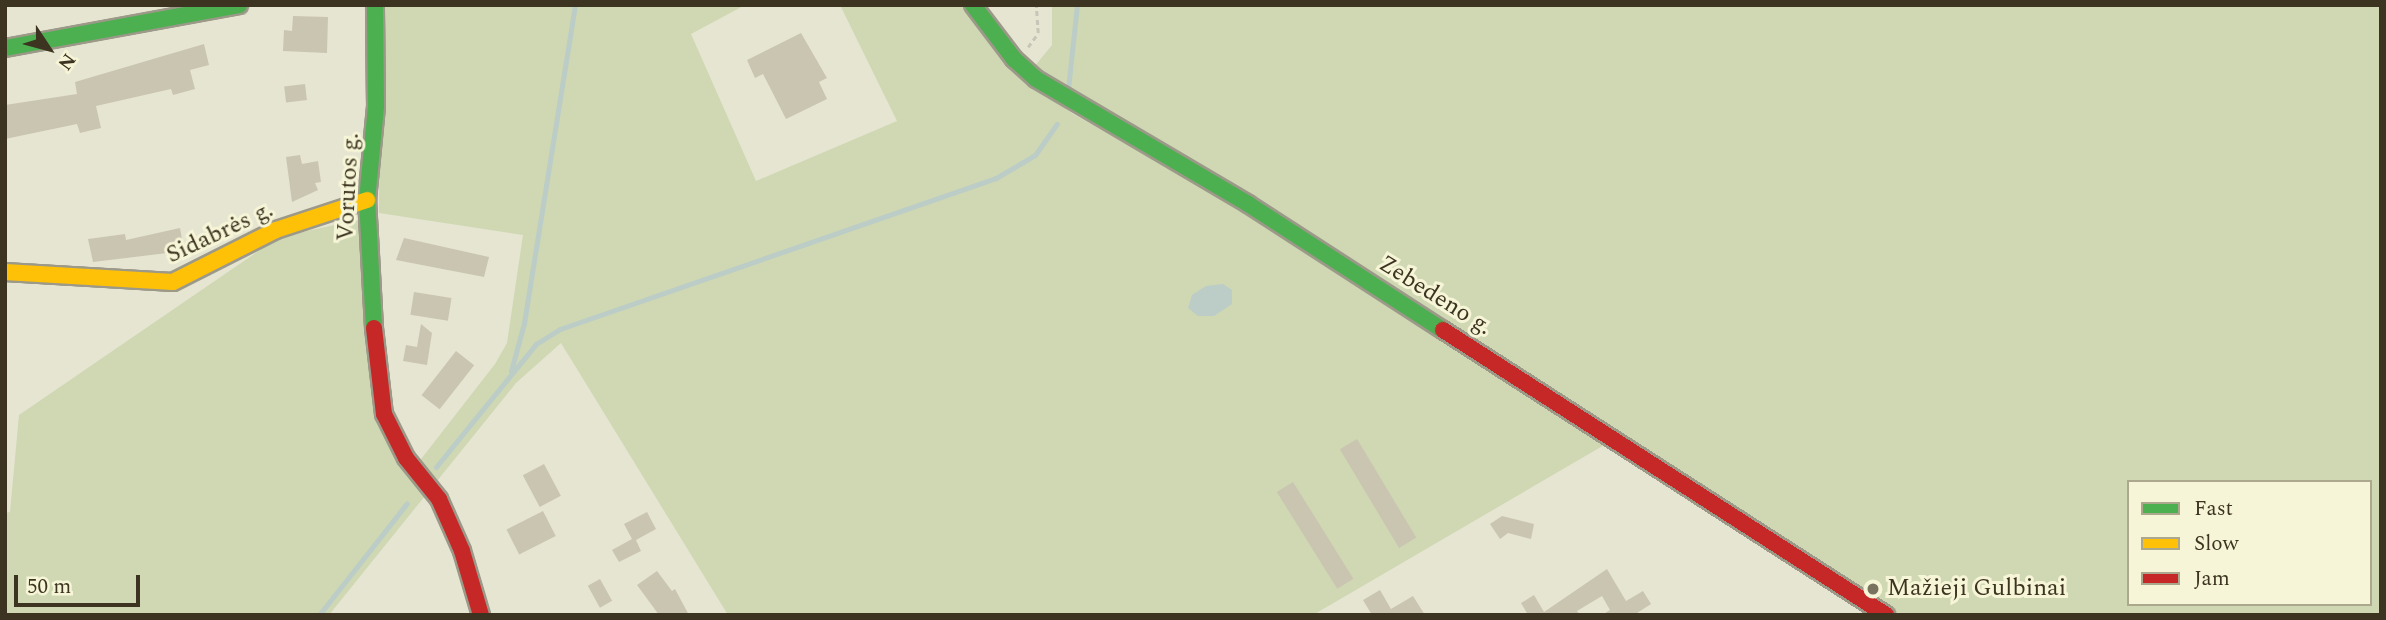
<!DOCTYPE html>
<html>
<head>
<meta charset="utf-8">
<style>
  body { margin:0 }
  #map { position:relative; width:2386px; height:620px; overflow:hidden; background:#e6e5d1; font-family:Spectral,serif }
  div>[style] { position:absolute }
  .green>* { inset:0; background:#cfd8b3 }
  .water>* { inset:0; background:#bbcdc6 }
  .stream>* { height:5px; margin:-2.5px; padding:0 2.5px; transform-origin:2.5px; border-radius:2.5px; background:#bbcdc6 }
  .building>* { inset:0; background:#cac5b1; transform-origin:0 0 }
  .path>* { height:2.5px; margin-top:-1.25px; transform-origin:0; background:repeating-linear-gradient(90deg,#c7c5b8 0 5px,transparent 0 8.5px) }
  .roads { filter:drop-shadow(2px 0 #9c9989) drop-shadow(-2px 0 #9c9989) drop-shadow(0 2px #9c9989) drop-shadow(0 -2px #9c9989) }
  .fast>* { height:16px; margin:-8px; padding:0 8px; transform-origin:8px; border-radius:8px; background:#4caf50 }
  .slow>* { height:16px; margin:-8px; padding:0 8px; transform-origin:8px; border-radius:8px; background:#ffc107 }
  .jam>* { height:16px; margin:-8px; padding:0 8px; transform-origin:8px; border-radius:8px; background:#c62828 }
  .dots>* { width:19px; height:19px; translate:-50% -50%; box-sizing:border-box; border:4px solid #f6f5d7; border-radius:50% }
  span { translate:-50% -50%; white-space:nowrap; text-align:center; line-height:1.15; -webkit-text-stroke:6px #f6f5d7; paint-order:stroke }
  .street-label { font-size:24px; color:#3c3420 }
  .poi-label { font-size:24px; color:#3c3420 }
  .left { translate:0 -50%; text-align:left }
  .frame { position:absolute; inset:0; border:7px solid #3c3420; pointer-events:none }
  .legend { position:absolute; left:2127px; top:480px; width:245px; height:126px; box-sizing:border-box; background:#f6f5d7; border:2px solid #aca88e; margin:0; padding:9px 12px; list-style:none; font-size:21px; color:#3c3420 }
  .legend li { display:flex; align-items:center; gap:14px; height:35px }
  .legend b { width:35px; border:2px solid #aca88e }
  .north { position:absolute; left:14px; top:14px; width:70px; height:70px; -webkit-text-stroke:5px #f6f5d7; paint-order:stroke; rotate:126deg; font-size:19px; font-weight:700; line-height:28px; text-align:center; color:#3c3420 }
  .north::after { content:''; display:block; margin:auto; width:24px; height:32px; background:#3c3420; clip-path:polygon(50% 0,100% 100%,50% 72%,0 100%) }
  .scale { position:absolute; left:14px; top:575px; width:126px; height:32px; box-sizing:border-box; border:4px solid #3c3420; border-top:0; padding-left:9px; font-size:21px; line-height:24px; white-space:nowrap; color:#3c3420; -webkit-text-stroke:5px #f6f5d7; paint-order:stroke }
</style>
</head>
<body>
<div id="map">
  <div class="green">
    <div style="clip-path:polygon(380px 5px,745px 5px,691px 34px,756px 181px,897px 121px,840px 5px,961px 5px,1052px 99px,1073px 114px,1227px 200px,1606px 444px,1313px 615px,728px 615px,561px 343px,516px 383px,329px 615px,5px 615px,5px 513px,10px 512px,19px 415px,279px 237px,358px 220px,364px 306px,411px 472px,495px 364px,507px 343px,523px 235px,379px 213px)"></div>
    <div style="clip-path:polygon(evenodd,1052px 5px,2381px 5px,2381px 615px,1898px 615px,1275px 212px,1034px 67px,1052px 45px,1052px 5px,2129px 482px,2370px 482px,2370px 604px,2129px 604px,2129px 482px)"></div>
  </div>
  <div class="water">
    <div style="clip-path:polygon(1223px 284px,1232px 290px,1232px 304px,1214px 316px,1198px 316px,1188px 308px,1192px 295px,1206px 286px)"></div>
  </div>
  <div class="stream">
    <div style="left:1068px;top:89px;width:84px;rotate:-83.9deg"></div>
    <div style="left:511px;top:371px;width:50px;rotate:-74.8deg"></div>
    <div style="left:524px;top:323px;width:322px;rotate:-80.9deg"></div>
    <div style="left:436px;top:467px;width:159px;rotate:-50.9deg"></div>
    <div style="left:536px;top:344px;width:28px;rotate:-32deg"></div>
    <div style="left:560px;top:329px;width:461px;rotate:-19.1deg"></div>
    <div style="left:996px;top:178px;width:45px;rotate:-30.5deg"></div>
    <div style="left:1035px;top:155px;width:38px;rotate:-55deg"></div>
    <div style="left:319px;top:615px;width:142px;rotate:-51.8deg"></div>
  </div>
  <div class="building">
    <div style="clip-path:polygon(293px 16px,328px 17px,327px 53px,283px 51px,284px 30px,292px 31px)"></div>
    <div style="clip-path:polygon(801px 33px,827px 78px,819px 82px,827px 99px,786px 119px,763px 74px,755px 78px,747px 60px)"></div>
    <div style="clip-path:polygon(204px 44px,209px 65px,190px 70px,195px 89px,173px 95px,171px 89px,96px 106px,101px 128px,80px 133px,77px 124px,5px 139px,5px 105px,77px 94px,75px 82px)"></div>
    <div style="left:305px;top:84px;width:16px;height:21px;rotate:83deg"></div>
    <div style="clip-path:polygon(300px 155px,302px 164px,318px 161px,321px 182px,315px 183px,318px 190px,292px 202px,286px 157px)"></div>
    <div style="clip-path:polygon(180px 228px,184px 251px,93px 262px,88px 239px,125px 234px,126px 240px)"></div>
    <div style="clip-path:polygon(404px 238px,489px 257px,484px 277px,396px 260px)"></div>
    <div style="left:414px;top:292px;width:38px;height:23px;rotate:9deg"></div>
    <div style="clip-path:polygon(421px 324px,432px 333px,427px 365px,403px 361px,406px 345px,417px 347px)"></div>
    <div style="left:456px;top:351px;width:23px;height:56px;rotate:38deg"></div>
    <div style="left:1357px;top:439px;width:115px;height:20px;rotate:59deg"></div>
    <div style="left:544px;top:464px;width:36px;height:24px;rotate:62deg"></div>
    <div style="left:1293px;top:482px;width:114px;height:19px;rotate:58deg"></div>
    <div style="left:543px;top:511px;width:28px;height:41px;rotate:63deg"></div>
    <div style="clip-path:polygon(647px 512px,656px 529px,636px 540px,641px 551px,619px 562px,612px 550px,632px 539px,624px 524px)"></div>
    <div style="clip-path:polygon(1502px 516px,1534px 524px,1531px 539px,1508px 533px,1500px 539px,1490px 524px)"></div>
    <div style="clip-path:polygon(1607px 569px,1626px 601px,1643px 591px,1651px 604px,1634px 615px,1602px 615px,1610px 610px,1602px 596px,1577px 611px,1580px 615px,1528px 615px,1521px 603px,1534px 595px,1544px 612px)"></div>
    <div style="clip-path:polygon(657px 571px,672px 591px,675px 589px,689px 615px,659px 615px,637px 585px)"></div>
    <div style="left:600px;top:579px;width:25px;height:14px;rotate:61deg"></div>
    <div style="clip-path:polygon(1380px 590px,1391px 609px,1413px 596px,1425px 615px,1372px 615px,1363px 600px)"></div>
  </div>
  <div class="path">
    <div style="left:1028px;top:47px;width:17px;rotate:-54deg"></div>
    <div style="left:1038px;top:33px;width:28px;rotate:-94deg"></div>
  </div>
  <div class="roads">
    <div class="fast">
      <div style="left:973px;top:5px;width:68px;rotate:52.8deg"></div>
      <div style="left:1014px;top:59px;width:30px;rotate:42deg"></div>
      <div style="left:1036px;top:79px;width:246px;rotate:30.5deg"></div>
      <div style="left:1248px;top:204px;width:232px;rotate:32.9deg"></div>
      <div style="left:5px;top:48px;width:238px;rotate:-10.4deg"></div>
      <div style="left:374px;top:328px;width:128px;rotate:-93.1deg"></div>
      <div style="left:367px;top:200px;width:94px;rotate:-84.5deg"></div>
      <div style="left:376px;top:106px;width:101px;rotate:-90.6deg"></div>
    </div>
    <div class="slow">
      <div style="left:5px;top:272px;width:168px;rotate:3.4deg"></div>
      <div style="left:173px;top:282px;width:115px;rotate:-26.8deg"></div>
      <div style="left:276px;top:230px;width:96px;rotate:-18.2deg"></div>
    </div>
    <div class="jam">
      <div style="left:374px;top:328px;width:87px;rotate:83.4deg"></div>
      <div style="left:384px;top:414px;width:49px;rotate:63.4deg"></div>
      <div style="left:406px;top:458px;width:53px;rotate:51.2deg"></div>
      <div style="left:439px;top:499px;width:57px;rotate:66.1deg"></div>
      <div style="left:462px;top:551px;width:67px;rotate:73.5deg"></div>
      <div style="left:1443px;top:330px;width:527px;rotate:32.75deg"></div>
    </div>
  </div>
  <div class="dots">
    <div style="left:1873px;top:589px;background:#78725e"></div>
  </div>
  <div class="street-label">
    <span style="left:349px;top:187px;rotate:-87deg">Vorutos g.</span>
    <span style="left:220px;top:233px;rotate:-25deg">Sidabrės g.</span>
    <span style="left:1435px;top:296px;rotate:32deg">Zebedeno g.</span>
  </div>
  <div class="poi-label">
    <span class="left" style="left:1887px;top:589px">Mažieji Gulbinai</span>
  </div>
  <div class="frame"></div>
  <ul class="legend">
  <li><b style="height:9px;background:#4caf50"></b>Fast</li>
  <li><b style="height:9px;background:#ffc107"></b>Slow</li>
  <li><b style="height:9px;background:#c62828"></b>Jam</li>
  </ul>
  <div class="north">N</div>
  <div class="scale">50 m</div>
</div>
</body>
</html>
